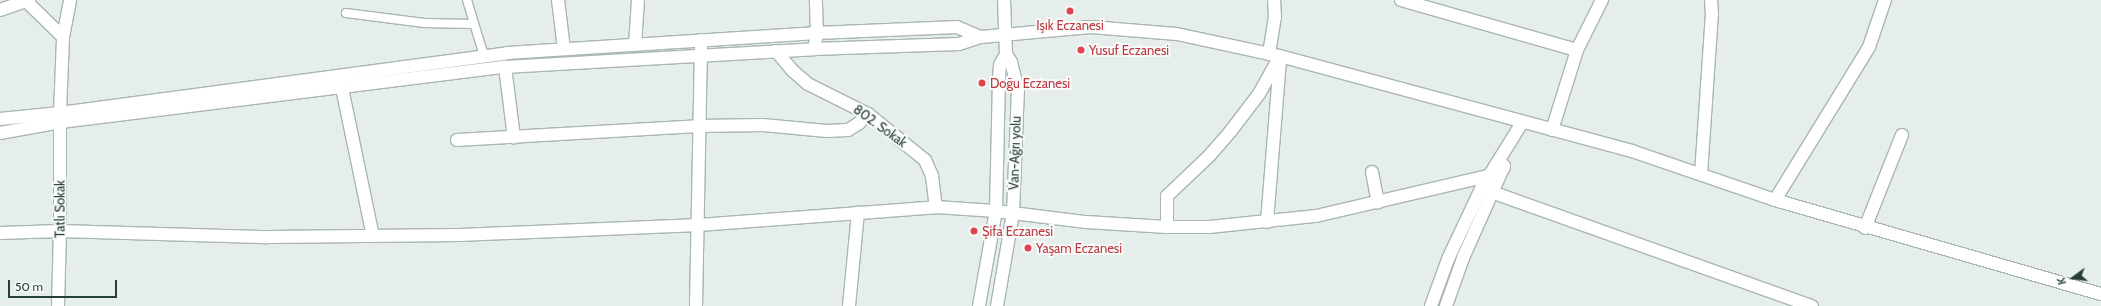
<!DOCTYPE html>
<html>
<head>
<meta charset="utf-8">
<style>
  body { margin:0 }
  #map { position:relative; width:2101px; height:306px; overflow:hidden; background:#e6eeeb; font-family:Cabin,sans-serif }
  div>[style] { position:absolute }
  .roads { filter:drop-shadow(1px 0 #a9b6b2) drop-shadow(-1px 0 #a9b6b2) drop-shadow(0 1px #a9b6b2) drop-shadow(0 -1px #a9b6b2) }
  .service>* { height:8px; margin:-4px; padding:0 4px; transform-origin:4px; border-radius:4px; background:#fff }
  .minor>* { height:12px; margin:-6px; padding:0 6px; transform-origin:6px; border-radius:6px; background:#fff }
  .tertiary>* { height:12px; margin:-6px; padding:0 6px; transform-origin:6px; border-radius:6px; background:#fff }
  .secondary>* { height:12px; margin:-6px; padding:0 6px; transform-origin:6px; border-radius:6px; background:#fff }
  .dots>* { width:11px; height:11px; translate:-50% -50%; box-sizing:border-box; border:2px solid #f7faf9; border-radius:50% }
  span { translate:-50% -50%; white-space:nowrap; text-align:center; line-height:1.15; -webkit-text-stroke:4px #f7faf9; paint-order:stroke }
  .health-label { font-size:13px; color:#be3a42 }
  .left { translate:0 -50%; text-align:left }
  .street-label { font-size:13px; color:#263f38 }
  .north { position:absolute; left:2053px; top:258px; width:40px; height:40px; -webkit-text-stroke:3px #f7faf9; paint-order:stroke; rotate:255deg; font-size:11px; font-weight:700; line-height:16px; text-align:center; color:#263f38 }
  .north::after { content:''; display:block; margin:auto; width:14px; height:18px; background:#263f38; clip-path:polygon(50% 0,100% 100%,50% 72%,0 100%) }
  .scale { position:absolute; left:8px; top:280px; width:109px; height:18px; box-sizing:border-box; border:2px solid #263f38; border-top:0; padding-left:5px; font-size:12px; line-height:14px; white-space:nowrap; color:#263f38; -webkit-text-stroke:3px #f7faf9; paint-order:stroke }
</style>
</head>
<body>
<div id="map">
  <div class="roads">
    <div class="service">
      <div style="left:467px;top:0;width:59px;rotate:73.1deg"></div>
      <div style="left:346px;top:13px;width:79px;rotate:7.3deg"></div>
      <div style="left:424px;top:23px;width:50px;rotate:1.1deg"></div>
    </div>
    <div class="minor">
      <div style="left:25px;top:0;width:53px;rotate:44.2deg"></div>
      <div style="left:558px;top:0;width:49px;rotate:83deg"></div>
      <div style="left:1401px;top:0;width:183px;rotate:15.9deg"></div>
      <div style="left:0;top:10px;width:31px;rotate:-19deg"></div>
      <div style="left:635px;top:45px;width:45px;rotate:-86.2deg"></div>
      <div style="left:814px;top:49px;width:16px;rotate:-79deg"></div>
      <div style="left:817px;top:33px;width:33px;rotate:-92deg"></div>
      <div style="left:776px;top:51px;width:26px;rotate:50deg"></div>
      <div style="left:793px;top:71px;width:20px;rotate:41deg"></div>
      <div style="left:808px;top:84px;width:67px;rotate:26.6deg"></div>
      <div style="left:868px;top:114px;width:73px;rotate:38.9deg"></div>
      <div style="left:925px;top:160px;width:17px;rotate:66deg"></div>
      <div style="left:932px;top:176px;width:31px;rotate:83deg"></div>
      <div style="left:1269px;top:54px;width:36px;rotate:-81deg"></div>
      <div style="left:1275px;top:18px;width:18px;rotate:-93deg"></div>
      <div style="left:505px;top:67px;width:71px;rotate:82.7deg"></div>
      <div style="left:342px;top:88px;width:151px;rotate:78.2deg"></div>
      <div style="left:1552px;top:130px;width:84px;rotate:-72.6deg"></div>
      <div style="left:1577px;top:50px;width:56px;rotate:-63.4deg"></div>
      <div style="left:457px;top:140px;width:241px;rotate:-3.3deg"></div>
      <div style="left:698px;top:126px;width:65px;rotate:-0.9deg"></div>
      <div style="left:763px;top:125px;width:64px;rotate:5.4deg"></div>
      <div style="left:827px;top:131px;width:21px;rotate:-3deg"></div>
      <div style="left:848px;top:130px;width:13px;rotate:-32deg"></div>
      <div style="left:859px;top:123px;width:13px;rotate:-45deg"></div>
      <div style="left:1372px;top:172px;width:31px;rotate:79deg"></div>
      <div style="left:1701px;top:174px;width:160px;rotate:-86.1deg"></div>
      <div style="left:1712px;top:14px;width:14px;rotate:-94deg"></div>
      <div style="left:1483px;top:189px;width:349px;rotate:19.6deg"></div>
      <div style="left:1775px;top:200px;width:180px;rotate:-58.4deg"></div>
      <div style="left:1869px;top:47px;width:50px;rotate:-71.2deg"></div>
      <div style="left:1267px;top:222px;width:163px;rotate:-85.4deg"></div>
      <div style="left:1167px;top:227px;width:31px;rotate:-90deg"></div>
      <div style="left:1167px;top:196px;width:59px;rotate:-43.6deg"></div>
      <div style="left:1210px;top:155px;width:30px;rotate:-49deg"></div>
      <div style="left:1230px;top:132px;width:48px;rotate:-52.7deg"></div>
      <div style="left:1259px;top:94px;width:43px;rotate:-61.1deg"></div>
      <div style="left:1865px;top:228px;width:100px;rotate:-68.3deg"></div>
      <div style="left:58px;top:306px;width:75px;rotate:-88.5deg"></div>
      <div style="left:60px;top:231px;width:118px;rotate:-90deg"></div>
      <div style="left:60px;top:113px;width:76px;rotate:-87.7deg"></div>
      <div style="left:63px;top:37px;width:38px;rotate:-79deg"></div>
      <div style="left:696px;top:306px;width:266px;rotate:-88.9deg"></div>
      <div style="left:849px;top:306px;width:94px;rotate:-84.5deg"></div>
    </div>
    <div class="tertiary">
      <div style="left:0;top:233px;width:60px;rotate:-1.9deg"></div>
      <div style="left:60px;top:231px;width:208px;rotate:1.7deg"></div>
      <div style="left:268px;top:237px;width:192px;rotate:-0.6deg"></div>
      <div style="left:460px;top:235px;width:239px;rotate:-2.4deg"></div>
      <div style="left:699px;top:225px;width:238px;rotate:-4.3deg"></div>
      <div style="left:936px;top:207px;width:60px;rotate:3.8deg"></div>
      <div style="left:996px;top:211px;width:91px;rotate:7deg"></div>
      <div style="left:1086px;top:222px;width:81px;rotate:3.5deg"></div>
      <div style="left:1167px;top:227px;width:42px"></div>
      <div style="left:1209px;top:227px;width:108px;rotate:-5.9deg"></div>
      <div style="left:1316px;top:216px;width:177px;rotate:-13.1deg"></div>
      <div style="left:1488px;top:176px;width:17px;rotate:-25deg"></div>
      <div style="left:1431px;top:306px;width:50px;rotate:-70.1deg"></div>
      <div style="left:1448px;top:259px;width:77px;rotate:-64.8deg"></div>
      <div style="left:1481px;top:189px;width:78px;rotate:-58.2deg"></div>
      <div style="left:1446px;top:306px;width:51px;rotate:-70.5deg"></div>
      <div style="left:1463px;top:258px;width:101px;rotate:-66deg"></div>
    </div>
    <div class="secondary">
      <div style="left:0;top:119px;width:60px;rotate:-5.7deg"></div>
      <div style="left:60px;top:113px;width:451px;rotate:-7.6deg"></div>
      <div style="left:507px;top:53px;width:311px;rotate:-3.7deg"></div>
      <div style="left:817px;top:33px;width:140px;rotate:-2.5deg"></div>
      <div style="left:957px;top:27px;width:26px;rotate:23deg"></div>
      <div style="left:0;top:133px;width:62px;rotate:-10.2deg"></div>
      <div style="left:61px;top:122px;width:447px;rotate:-7.1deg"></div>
      <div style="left:505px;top:67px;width:310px;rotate:-3.3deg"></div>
      <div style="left:814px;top:49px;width:145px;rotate:-2deg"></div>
      <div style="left:959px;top:44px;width:23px;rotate:-18deg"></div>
      <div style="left:981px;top:37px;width:110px;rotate:-5.2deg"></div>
      <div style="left:1091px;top:27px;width:86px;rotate:4.7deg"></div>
      <div style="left:1177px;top:34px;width:105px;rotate:12.1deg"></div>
      <div style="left:1280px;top:56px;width:365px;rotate:15.1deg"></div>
      <div style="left:1632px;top:151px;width:151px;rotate:18.9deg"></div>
      <div style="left:1775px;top:200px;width:339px;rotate:16.1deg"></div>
      <div style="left:979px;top:306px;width:97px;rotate:-79.9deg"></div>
      <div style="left:996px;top:211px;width:134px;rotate:-88.7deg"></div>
      <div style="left:999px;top:77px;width:12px;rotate:-85deg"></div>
      <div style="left:1000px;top:65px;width:13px;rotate:-61deg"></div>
      <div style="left:997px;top:306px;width:94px;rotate:-80.2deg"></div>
      <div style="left:1013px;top:213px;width:123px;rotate:-87.7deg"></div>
      <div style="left:1018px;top:90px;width:29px;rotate:-104deg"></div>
      <div style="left:1011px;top:62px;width:9px;rotate:-122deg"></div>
      <div style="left:1006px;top:54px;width:54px;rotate:-92.1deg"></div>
    </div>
  </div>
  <div class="dots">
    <div style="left:1070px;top:11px;background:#e0444e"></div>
    <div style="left:1081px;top:50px;background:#e0444e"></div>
    <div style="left:982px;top:83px;background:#e0444e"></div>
    <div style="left:974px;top:231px;background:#e0444e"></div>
    <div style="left:1028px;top:248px;background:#e0444e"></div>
  </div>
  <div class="health-label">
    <span style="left:1070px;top:25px">Işık Eczanesi</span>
    <span class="left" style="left:1089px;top:50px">Yusuf Eczanesi</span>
    <span class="left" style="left:990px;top:83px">Doğu Eczanesi</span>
    <span class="left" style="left:982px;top:231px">Şifa Eczanesi</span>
    <span class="left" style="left:1036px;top:248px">Yaşam Eczanesi</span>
  </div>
  <div class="street-label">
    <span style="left:880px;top:126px;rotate:36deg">802. Sokak</span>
    <span style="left:1015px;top:153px;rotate:-88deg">Van-Ağrı yolu</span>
    <span style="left:60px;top:209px;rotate:-90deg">Tatlı Sokak</span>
  </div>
  <div class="north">K</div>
  <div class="scale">50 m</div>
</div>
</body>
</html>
